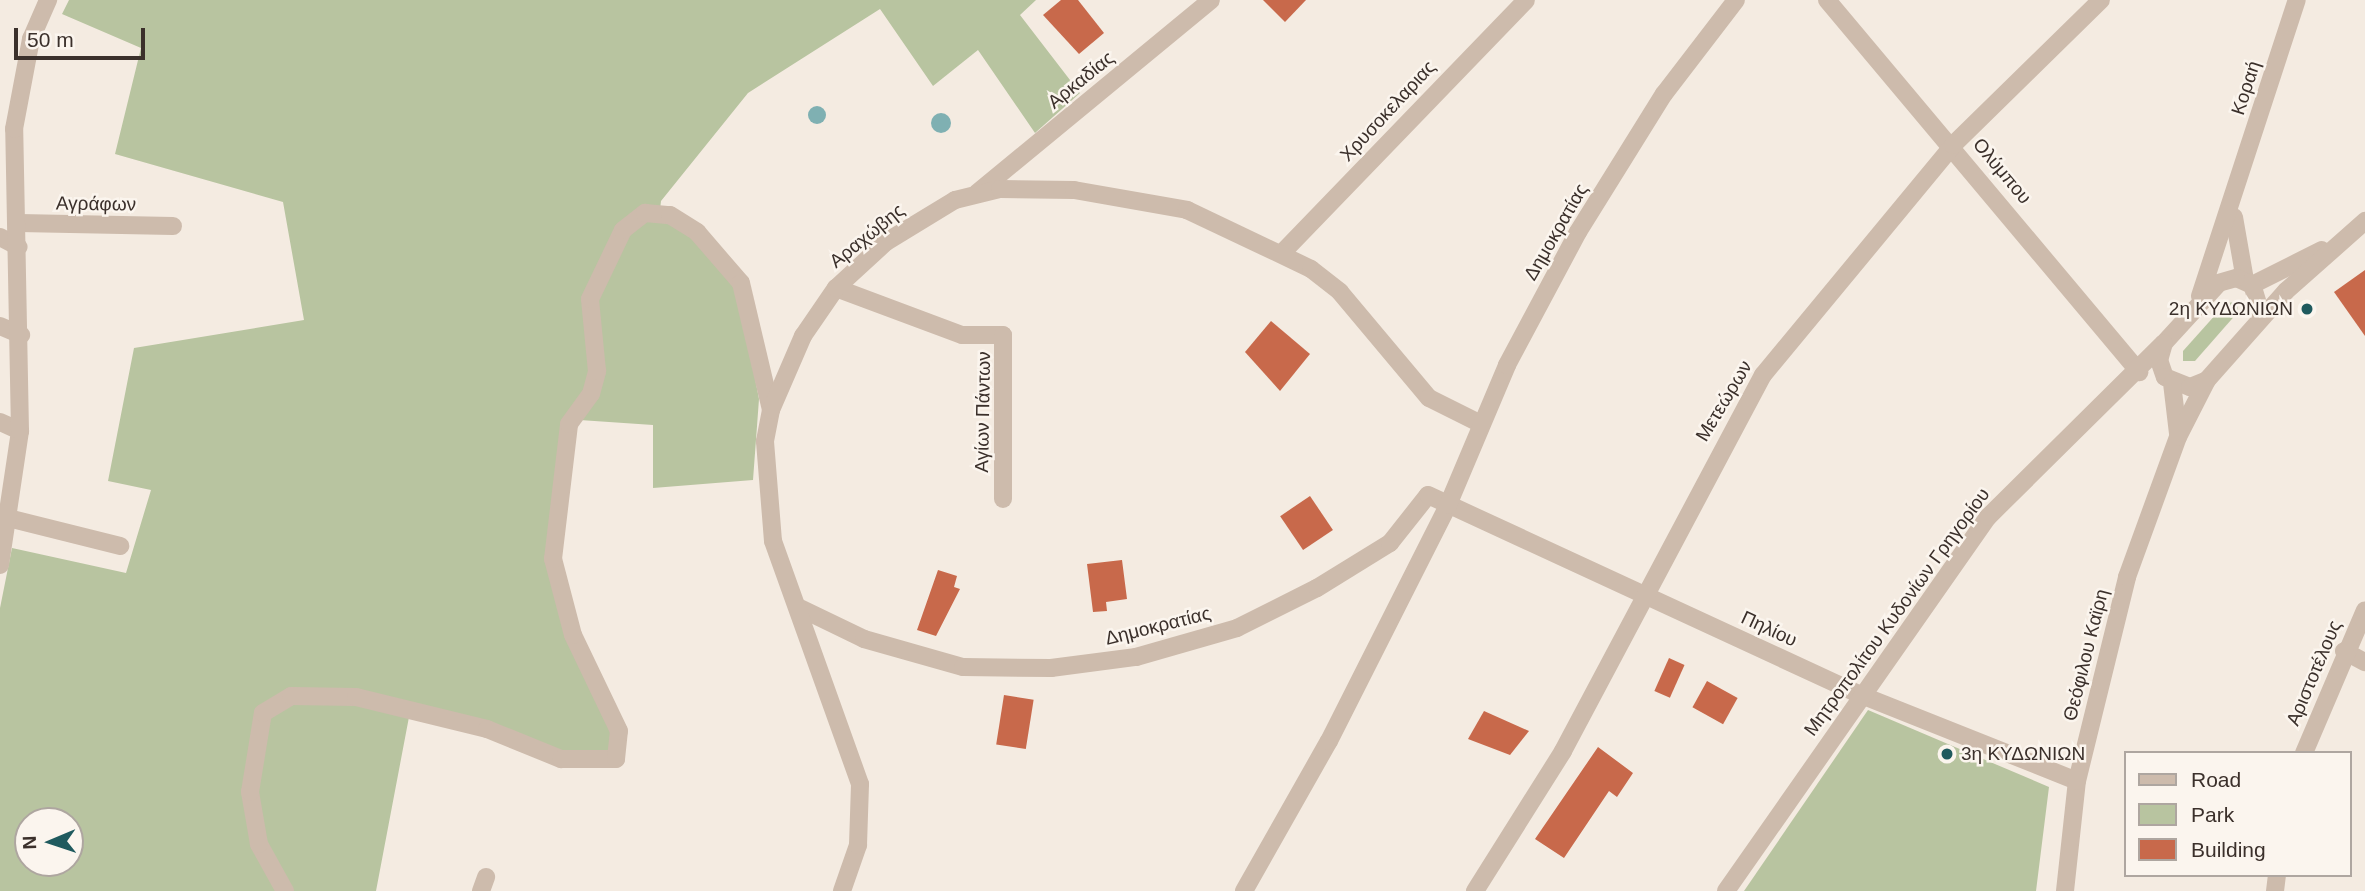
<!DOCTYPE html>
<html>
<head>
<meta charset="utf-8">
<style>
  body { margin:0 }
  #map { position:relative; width:2365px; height:891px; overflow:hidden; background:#f4ebe1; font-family:Helvetica,sans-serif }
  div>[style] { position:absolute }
  .green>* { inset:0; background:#b8c4a0 }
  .water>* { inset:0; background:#7fb0b2 }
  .round { border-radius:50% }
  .building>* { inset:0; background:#c8694b; transform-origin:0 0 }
  .minor>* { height:18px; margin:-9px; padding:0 9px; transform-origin:9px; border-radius:9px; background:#cdbbac }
  .dots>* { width:19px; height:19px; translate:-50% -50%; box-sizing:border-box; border:4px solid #fbf5ee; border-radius:50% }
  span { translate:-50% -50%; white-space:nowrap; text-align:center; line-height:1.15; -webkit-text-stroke:5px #fbf5ee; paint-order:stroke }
  .street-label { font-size:19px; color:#3b302b }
  .poi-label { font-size:19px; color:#3b302b }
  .right { translate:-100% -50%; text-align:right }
  .left { translate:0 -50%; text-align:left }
  .legend { position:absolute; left:2124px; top:751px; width:228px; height:126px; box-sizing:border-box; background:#fbf5ee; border:2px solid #aea6a0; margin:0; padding:9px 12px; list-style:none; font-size:21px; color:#3b302b }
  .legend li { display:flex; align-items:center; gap:14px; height:35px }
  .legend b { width:35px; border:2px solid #aea6a0 }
  .north { position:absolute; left:14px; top:807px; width:70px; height:70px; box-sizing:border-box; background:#fbf5ee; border:2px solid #aea6a0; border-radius:50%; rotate:268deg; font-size:19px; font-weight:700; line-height:28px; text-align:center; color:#3b302b }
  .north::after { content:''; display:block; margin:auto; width:24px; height:32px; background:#1f5a5e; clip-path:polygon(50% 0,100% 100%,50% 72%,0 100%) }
  .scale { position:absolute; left:14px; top:28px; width:131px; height:32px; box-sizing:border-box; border:4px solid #3b302b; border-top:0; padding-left:9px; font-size:21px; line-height:24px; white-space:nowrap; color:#3b302b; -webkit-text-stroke:5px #fbf5ee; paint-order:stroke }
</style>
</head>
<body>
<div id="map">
  <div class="green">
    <div style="clip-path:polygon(evenodd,69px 0,1036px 0,1020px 15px,1080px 93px,1035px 133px,978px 50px,933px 86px,880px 9px,748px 93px,661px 201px,659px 219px,689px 233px,738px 288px,759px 399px,753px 480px,653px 488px,653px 425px,565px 419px,548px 558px,617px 741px,601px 760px,409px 717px,376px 891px,0 891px,0 608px,12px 548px,126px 573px,151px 490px,108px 481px,134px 348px,304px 320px,283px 202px,115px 154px,141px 48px,62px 14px,69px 0,28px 821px,70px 821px,70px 863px,28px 863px,28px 821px)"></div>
    <div style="clip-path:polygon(2237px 302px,2238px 312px,2195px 361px,2183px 361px,2183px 351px,2226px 303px)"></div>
    <div style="clip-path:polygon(1868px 710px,2049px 787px,2036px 891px,1744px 891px)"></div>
  </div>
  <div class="water">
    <div class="round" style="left:808px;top:106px;width:18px;height:18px"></div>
    <div class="round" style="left:931px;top:113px;width:20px;height:20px"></div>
  </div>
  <div class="building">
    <div style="clip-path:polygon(1061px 0,1078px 0,1104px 33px,1079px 54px,1043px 15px)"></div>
    <div style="clip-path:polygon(1263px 0,1306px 0,1285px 22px)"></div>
    <div style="clip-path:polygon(2365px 270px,2365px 336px,2334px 292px)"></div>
    <div style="clip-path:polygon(1271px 321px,1310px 354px,1280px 391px,1245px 352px)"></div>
    <div style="left:1310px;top:496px;width:41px;height:36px;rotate:56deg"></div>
    <div style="clip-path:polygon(1122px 560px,1127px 599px,1106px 602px,1107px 611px,1093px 612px,1087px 564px)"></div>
    <div style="clip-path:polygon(938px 570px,957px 576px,954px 587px,960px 589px,936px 636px,917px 630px)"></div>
    <div style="left:1669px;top:658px;width:17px;height:36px;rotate:24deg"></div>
    <div style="left:1707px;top:681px;width:35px;height:30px;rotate:29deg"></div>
    <div style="left:1004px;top:695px;width:30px;height:50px;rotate:9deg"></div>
    <div style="clip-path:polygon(1484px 711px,1529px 731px,1510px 755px,1468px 739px)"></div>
    <div style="clip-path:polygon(1598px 747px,1633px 773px,1617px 797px,1609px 791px,1564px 858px,1535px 839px)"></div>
  </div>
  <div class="minor">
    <div style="left:1827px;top:0;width:486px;rotate:50deg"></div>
    <div style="left:977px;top:193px;width:303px;rotate:-39.5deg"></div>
    <div style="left:2234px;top:217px;width:64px;rotate:80.1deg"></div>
    <div style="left:19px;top:223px;width:154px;rotate:1.1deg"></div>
    <div style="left:0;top:237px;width:21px;rotate:28deg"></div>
    <div style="left:1282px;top:253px;width:351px;rotate:-46deg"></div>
    <div style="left:2252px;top:285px;width:78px;rotate:-26.6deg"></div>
    <div style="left:836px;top:288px;width:134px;rotate:20.5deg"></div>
    <div style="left:962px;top:335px;width:41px"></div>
    <div style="left:1003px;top:335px;width:164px;rotate:90deg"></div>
    <div style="left:2200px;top:296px;width:311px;rotate:-71.9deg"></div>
    <div style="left:2262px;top:317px;width:34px;rotate:-107deg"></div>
    <div style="left:2252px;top:285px;width:17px;rotate:-156deg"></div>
    <div style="left:2236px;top:278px;width:18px;rotate:164deg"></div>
    <div style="left:2219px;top:283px;width:81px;rotate:132.5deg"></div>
    <div style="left:2164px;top:343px;width:18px;rotate:106deg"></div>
    <div style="left:2159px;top:360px;width:18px;rotate:71deg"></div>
    <div style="left:2165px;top:377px;width:27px;rotate:22deg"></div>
    <div style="left:2190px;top:387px;width:18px;rotate:-22deg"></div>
    <div style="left:2207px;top:380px;width:119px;rotate:-48.4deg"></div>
    <div style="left:2286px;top:291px;width:106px;rotate:-41.5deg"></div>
    <div style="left:0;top:326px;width:23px;rotate:23deg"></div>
    <div style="left:2172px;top:383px;width:50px;rotate:83.2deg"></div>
    <div style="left:0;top:422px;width:22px;rotate:24deg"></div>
    <div style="left:0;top:516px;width:124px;rotate:14deg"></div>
    <div style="left:0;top:565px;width:135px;rotate:-81.5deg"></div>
    <div style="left:20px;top:431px;width:302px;rotate:-91.1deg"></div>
    <div style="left:14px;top:129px;width:92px;rotate:-79.3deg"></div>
    <div style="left:31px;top:39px;width:43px;rotate:-66.4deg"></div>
    <div style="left:800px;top:608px;width:71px;rotate:25.8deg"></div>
    <div style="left:864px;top:639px;width:103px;rotate:15.8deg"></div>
    <div style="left:963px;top:667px;width:88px;rotate:0.7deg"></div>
    <div style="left:1051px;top:668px;width:86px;rotate:-7.4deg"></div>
    <div style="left:1136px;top:657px;width:105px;rotate:-16deg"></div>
    <div style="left:1237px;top:628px;width:89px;rotate:-26.6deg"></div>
    <div style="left:1317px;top:588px;width:86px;rotate:-31.7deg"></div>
    <div style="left:1390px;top:543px;width:61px;rotate:-51.6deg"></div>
    <div style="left:1428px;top:495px;width:477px;rotate:24.8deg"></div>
    <div style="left:1861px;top:695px;width:232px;rotate:21.7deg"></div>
    <div style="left:2344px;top:651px;width:24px;rotate:28deg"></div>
    <div style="left:2304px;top:753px;width:155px;rotate:-66.9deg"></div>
    <div style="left:285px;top:891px;width:54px;rotate:-119deg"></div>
    <div style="left:259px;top:844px;width:53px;rotate:-99.8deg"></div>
    <div style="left:250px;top:792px;width:80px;rotate:-80.7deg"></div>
    <div style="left:263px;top:713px;width:33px;rotate:-31deg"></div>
    <div style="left:291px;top:696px;width:65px;rotate:0.9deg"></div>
    <div style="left:356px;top:697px;width:135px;rotate:13.7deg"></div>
    <div style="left:487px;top:729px;width:80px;rotate:22.1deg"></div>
    <div style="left:561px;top:759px;width:55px"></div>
    <div style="left:616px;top:759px;width:28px;rotate:-84deg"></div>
    <div style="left:619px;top:731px;width:106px;rotate:-115.6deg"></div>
    <div style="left:573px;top:635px;width:79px;rotate:-104.7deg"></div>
    <div style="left:553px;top:559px;width:136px;rotate:-83.2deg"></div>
    <div style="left:569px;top:424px;width:37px;rotate:-54deg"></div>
    <div style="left:591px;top:394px;width:24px;rotate:-75deg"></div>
    <div style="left:597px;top:371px;width:72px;rotate:-95.6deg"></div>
    <div style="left:590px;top:299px;width:76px;rotate:-64.4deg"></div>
    <div style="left:623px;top:230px;width:28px;rotate:-38deg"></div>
    <div style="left:645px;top:213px;width:25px;rotate:5deg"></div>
    <div style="left:670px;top:215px;width:32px;rotate:32deg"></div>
    <div style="left:697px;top:232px;width:67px;rotate:49.2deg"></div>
    <div style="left:741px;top:283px;width:130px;rotate:76.7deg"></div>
    <div style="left:481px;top:891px;width:15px;rotate:-70deg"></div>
    <div style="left:842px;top:891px;width:49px;rotate:-70.8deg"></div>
    <div style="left:858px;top:845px;width:61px;rotate:-88.1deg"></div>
    <div style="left:860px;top:784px;width:258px;rotate:-109.7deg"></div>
    <div style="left:773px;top:541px;width:100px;rotate:-94.6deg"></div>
    <div style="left:765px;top:441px;width:32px;rotate:-79deg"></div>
    <div style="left:771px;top:410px;width:81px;rotate:-66.6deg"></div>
    <div style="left:803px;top:336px;width:58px;rotate:-55.5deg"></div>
    <div style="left:836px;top:288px;width:68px;rotate:-42.6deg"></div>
    <div style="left:886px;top:242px;width:81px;rotate:-31.3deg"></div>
    <div style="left:955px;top:200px;width:46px;rotate:-13.7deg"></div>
    <div style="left:1000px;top:189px;width:74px;rotate:0.8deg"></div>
    <div style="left:1074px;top:190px;width:115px;rotate:10deg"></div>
    <div style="left:1187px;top:210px;width:137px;rotate:25.4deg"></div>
    <div style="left:1311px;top:269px;width:37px;rotate:38deg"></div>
    <div style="left:1340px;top:292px;width:138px;rotate:50deg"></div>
    <div style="left:1429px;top:398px;width:56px;rotate:26.6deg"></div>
    <div style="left:1244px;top:891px;width:172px;rotate:-60.5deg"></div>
    <div style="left:1329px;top:741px;width:264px;rotate:-63.2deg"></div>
    <div style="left:1448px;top:505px;width:152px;rotate:-67.1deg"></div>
    <div style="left:1507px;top:365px;width:151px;rotate:-61.9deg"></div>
    <div style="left:1578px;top:232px;width:163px;rotate:-58.1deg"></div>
    <div style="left:1664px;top:94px;width:118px;rotate:-52.5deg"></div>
    <div style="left:1475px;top:891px;width:165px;rotate:-57.8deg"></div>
    <div style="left:1563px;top:751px;width:426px;rotate:-62deg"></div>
    <div style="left:1763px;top:375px;width:298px;rotate:-50.4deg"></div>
    <div style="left:1953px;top:145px;width:207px;rotate:-44.4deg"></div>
    <div style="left:1726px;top:891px;width:457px;rotate:-55deg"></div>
    <div style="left:1988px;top:517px;width:247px;rotate:-44.7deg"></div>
    <div style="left:2065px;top:891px;width:111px;rotate:-83.8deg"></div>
    <div style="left:2077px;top:781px;width:210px;rotate:-76.2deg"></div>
    <div style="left:2127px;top:577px;width:149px;rotate:-70deg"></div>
    <div style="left:2178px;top:437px;width:64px;rotate:-63deg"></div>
    <div style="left:2275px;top:891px;width:16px;rotate:-83deg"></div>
  </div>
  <div class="dots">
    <div style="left:2307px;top:309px;background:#1f5a5e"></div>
    <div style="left:1947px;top:754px;background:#1f5a5e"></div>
  </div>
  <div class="street-label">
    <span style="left:1081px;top:80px;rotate:-39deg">Αρκαδίας</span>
    <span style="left:2246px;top:88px;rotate:-72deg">Κοραή</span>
    <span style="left:1388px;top:111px;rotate:-47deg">Χρυσοκελαριας</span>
    <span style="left:2002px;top:171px;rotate:50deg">Ολύμπου</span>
    <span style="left:96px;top:204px;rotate:1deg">Αγράφων</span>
    <span style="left:1556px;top:232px;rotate:-60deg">Δημοκρατίας</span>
    <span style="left:867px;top:236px;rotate:-39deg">Αραχώβης</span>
    <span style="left:1724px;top:401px;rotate:-59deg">Μετεώρων</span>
    <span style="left:983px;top:412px;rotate:-89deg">Αγίων Πάντων</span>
    <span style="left:1897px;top:612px;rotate:-54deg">Μητροπολίτου Κυδονίων Γρηγορίου</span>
    <span style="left:1158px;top:626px;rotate:-14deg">Δημοκρατίας</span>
    <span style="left:1769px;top:629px;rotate:25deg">Πηλίου</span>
    <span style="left:2086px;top:655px;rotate:-76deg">Θεόφιλου Καϊρη</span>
    <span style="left:2314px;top:673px;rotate:-67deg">Αριστοτέλους</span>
  </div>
  <div class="poi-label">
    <span class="right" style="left:2293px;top:309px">2η ΚΥΔΩΝΙΩΝ</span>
    <span class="left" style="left:1961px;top:754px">3η ΚΥΔΩΝΙΩΝ</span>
  </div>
  <ul class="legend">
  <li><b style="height:9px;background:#cdbbac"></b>Road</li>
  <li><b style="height:19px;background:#b8c4a0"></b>Park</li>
  <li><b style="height:19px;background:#c8694b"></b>Building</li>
  </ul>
  <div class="north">N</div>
  <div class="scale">50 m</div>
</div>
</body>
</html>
